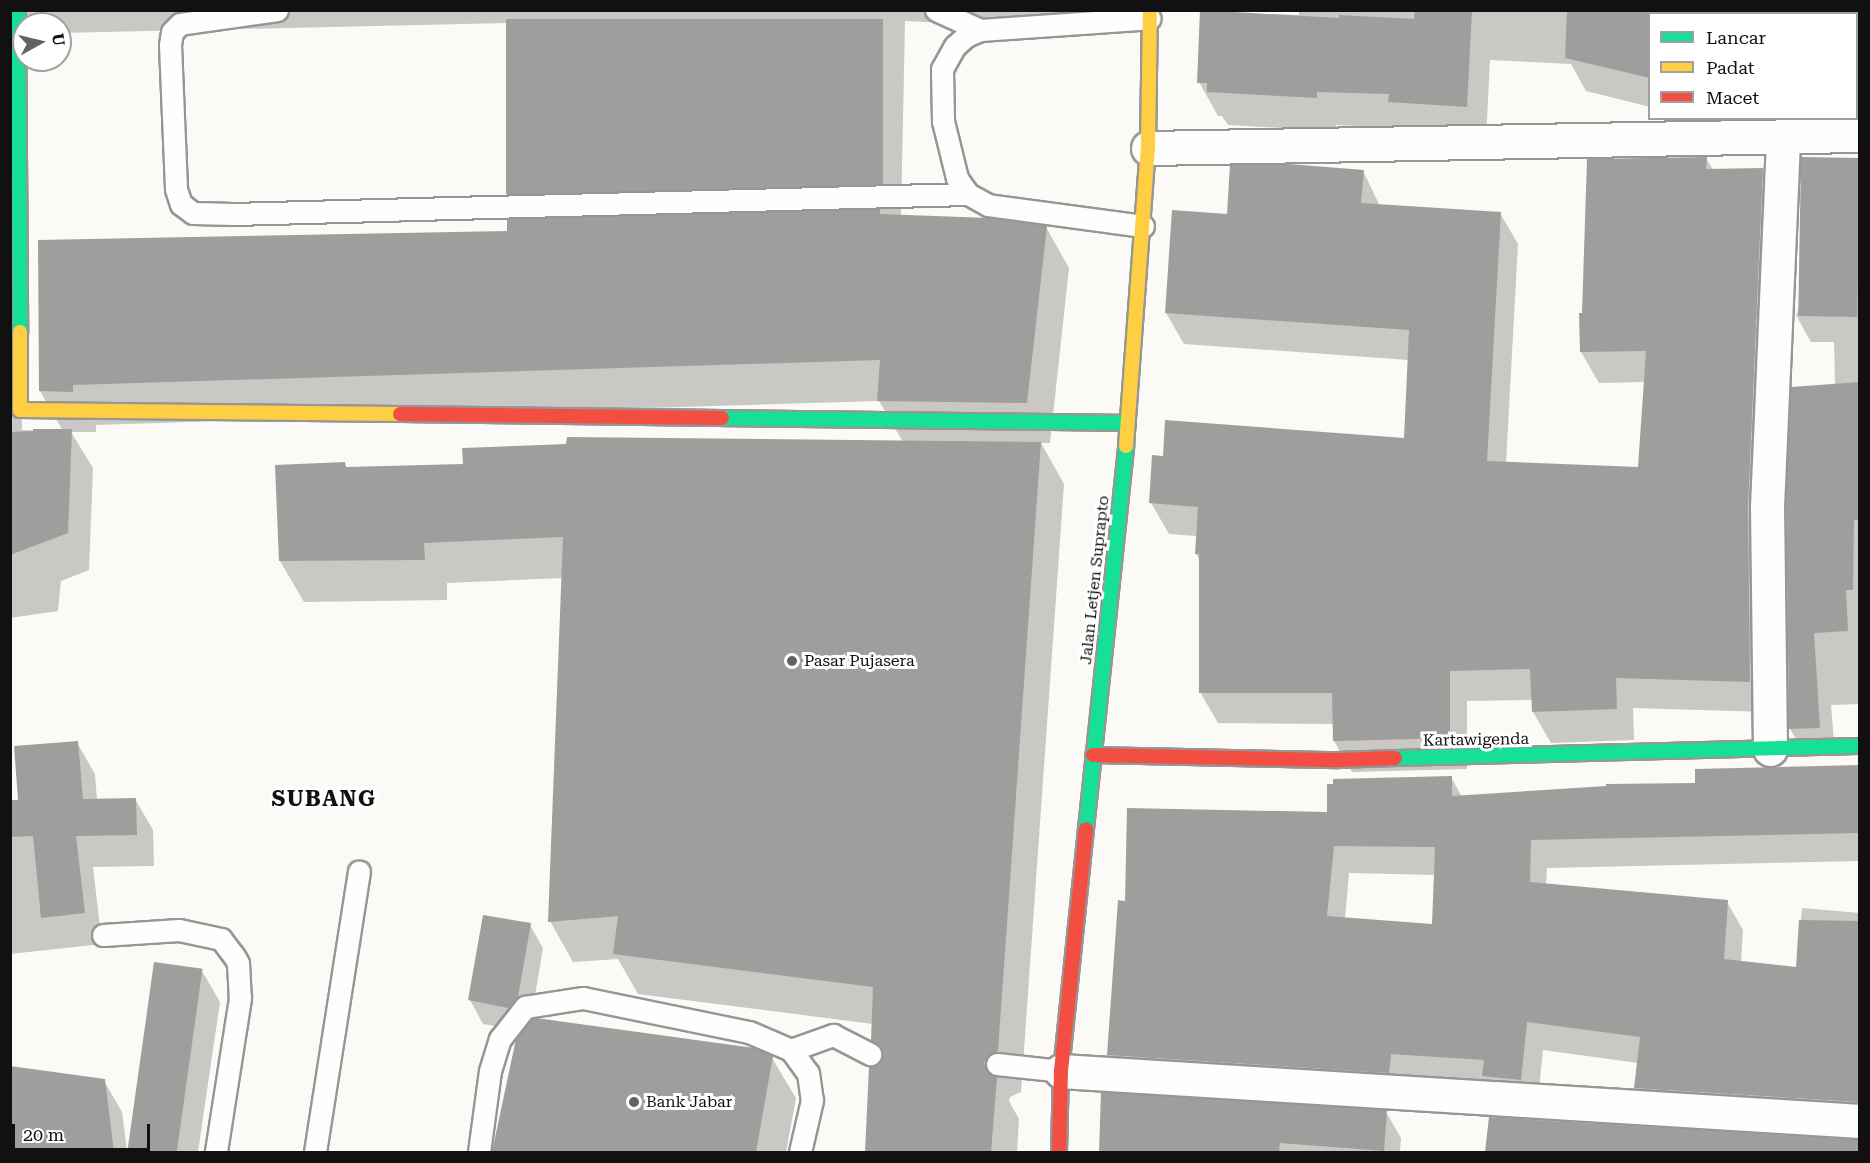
<!DOCTYPE html>
<html>
<head>
<meta charset="utf-8">
<style>
  body { margin:0 }
  #map { position:relative; width:1870px; height:1163px; overflow:hidden; background:#fcfaf7; font-family:"Roboto Serif",serif }
  div>[style] { position:absolute }
  .shadow>* { inset:0; background:#0003 }
  .building>* { inset:0; background:#a09e9c; transform-origin:0 0 }
  .roads { filter:drop-shadow(2px 0 #979695) drop-shadow(-2px 0 #979695) drop-shadow(0 2px #979695) drop-shadow(0 -2px #979695) }
  .lane>* { height:21px; margin:-10.5px; padding:0 10.5px; transform-origin:10.5px; border-radius:10.5px; background:#fffefe }
  .street>* { height:33px; margin:-16.5px; padding:0 16.5px; transform-origin:16.5px; border-radius:16.5px; background:#fffefe }
  .fast>* { height:14px; margin:-7px; padding:0 7px; transform-origin:7px; border-radius:7px; background:#16e098 }
  .slow>* { height:14px; margin:-7px; padding:0 7px; transform-origin:7px; border-radius:7px; background:#ffcf43 }
  .jam>* { height:14px; margin:-7px; padding:0 7px; transform-origin:7px; border-radius:7px; background:#f24e42 }
  .dots>* { width:16px; height:16px; translate:-50% -50%; box-sizing:border-box; border:3px solid #fff; border-radius:50% }
  span { translate:-50% -50%; white-space:nowrap; text-align:center; line-height:1.15; -webkit-text-stroke:6px #fff; paint-order:stroke }
  .street-label { font-size:16px; color:#111 }
  .poi-label { font-size:16px; color:#111 }
  .left { translate:0 -50%; text-align:left }
  .district-label { font-size:22px; color:#111; font-weight:700; letter-spacing:1.5px }
  .frame { position:absolute; inset:0; border:12px solid #111; pointer-events:none }
  .legend { position:absolute; left:1648px; top:12px; width:210px; height:108px; box-sizing:border-box; background:#fff; border:2px solid #a0a0a0; margin:0; padding:8px 10px; list-style:none; font-size:18px; color:#111 }
  .legend li { display:flex; align-items:center; gap:12px; height:30px }
  .legend b { width:30px; border:2px solid #a0a0a0 }
  .north { position:absolute; left:12px; top:12px; width:60px; height:60px; box-sizing:border-box; background:#fff; border:2px solid #a0a0a0; border-radius:50%; rotate:82deg; font-size:16px; font-weight:700; line-height:24px; text-align:center; color:#111 }
  .north::after { content:''; display:block; margin:auto; width:21px; height:27px; background:#636362; clip-path:polygon(50% 0,100% 100%,50% 72%,0 100%) }
  .scale { position:absolute; left:12px; top:1124px; width:138px; height:27px; box-sizing:border-box; border:3px solid #111; border-top:0; padding-left:8px; font-size:18px; line-height:21px; white-space:nowrap; color:#111; -webkit-text-stroke:4px #fff; paint-order:stroke }
</style>
</head>
<body>
<div id="map">
  <div class="shadow">
    <div style="clip-path:polygon(10px 10px,1081px 10px,1080px 30px,905px 21px,901px 216px,1046px 227px,1069px 268px,1050px 443px,1041px 443px,1064px 484px,1021px 1092px,1010px 1097px,1009px 1101px,1019px 1119px,1017px 1152px,867px 1152px,871px 1068px,878px 1066px,883px 1058px,872px 1040px,873px 1024px,638px 994px,618px 959px,573px 962px,550px 921px,563px 578px,447px 583px,447px 600px,304px 602px,280px 561px,344px 464px,347px 468px,465px 466px,903px 442px,879px 401px,96px 425px,96px 432px,71px 432px,93px 468px,89px 570px,61px 581px,58px 611px,10px 618px,10px 308px,21px 327px,22px 430px,63px 431px,40px 391px,39px 242px,509px 233px,524px 220px,508px 193px,507px 23px,60px 33px,60px 24px,24px 24px)"></div>
    <div style="clip-path:polygon(1299px 10px,1695px 10px,1695px 14px,1650px 14px,1650px 107px,1586px 91px,1571px 64px,1490px 60px,1486px 140px,1405px 128px,1336px 125px,1336px 131px,1228px 125px,1222px 116px,1218px 116px,1199px 82px,1201px 12px,1299px 15px)"></div>
    <div style="clip-path:polygon(1706px 158px,1713px 170px,1762px 170px,1780px 201px,1767px 712px,1633px 708px,1634px 740px,1551px 743px,1533px 712px,1533px 700px,1467px 701px,1467px 769px,1352px 772px,1334px 741px,1334px 724px,1218px 723px,1200px 692px,1200px 560px,1196px 554px,1197px 536px,1169px 534px,1151px 503px,1405px 440px,1409px 360px,1184px 344px,1166px 313px,1228px 215px,1363px 171px,1380px 206px,1500px 213px,1518px 244px,1506px 463px,1639px 468px,1645px 382px,1599px 383px,1581px 352px,1583px 314px)"></div>
    <div style="clip-path:polygon(1860px 159px,1860px 704px,1831px 705px,1835px 755px,1806px 756px,1790px 729px,1835px 385px,1834px 342px,1811px 342px,1796px 315px)"></div>
    <div style="clip-path:polygon(77px 743px,95px 774px,97px 800px,135px 799px,153px 830px,154px 866px,93px 867px,102px 944px,10px 954px,10px 801px,20px 801px)"></div>
    <div style="clip-path:polygon(evenodd,1860px 766px,1860px 861px,1547px 868px,1546px 885px,1727px 902px,1743px 930px,1741px 962px,1797px 968px,1802px 908px,1860px 913px,1860px 1129px,1652px 1116px,1635px 1088px,1638px 1063px,1543px 1050px,1537px 1108px,1125px 1083px,1108px 1055px,1127px 902px,1328px 814px,1451px 777px,1462px 797px,1697px 784px,1860px 766px,1349px 873px,1436px 875px,1433px 925px,1345px 919px,1349px 873px)"></div>
    <div style="clip-path:polygon(530px 925px,543px 948px,531px 1020px,772px 1058px,796px 1098px,786px 1152px,494px 1152px,517px 1040px,524px 1031px,483px 1024px,470px 1000px)"></div>
    <div style="clip-path:polygon(202px 971px,220px 1002px,198px 1152px,10px 1152px,10px 1068px,104px 1081px,122px 1112px,127px 1151px)"></div>
    <div style="clip-path:polygon(1103px 1094px,1386px 1112px,1401px 1138px,1400px 1152px,1100px 1152px)"></div>
    <div style="clip-path:polygon(1490px 1118px,1860px 1141px,1860px 1152px,1486px 1152px)"></div>
  </div>
  <div class="building">
    <div style="clip-path:polygon(1200px 10px,1339px 18px,1339px 15px,1414px 19px,1415px 10px,1472px 10px,1467px 107px,1388px 102px,1389px 94px,1317px 92px,1317px 98px,1207px 92px,1207px 83px,1197px 83px)"></div>
    <div style="clip-path:polygon(1567px 10px,1650px 10px,1650px 78px,1565px 58px)"></div>
    <div style="left:506px;top:19px;width:377px;height:175px"></div>
    <div style="clip-path:polygon(1707px 157px,1706px 169px,1763px 168px,1748px 506px,1750px 682px,1616px 678px,1617px 709px,1532px 712px,1530px 669px,1450px 671px,1450px 738px,1338px 741px,1333px 741px,1332px 693px,1199px 693px,1199px 554px,1195px 554px,1198px 507px,1149px 503px,1152px 455px,1163px 456px,1165px 420px,1404px 438px,1409px 330px,1165px 313px,1172px 210px,1227px 214px,1230px 165px,1289px 164px,1364px 170px,1361px 203px,1501px 212px,1487px 461px,1638px 467px,1646px 351px,1580px 352px,1579px 313px,1582px 313px,1587px 159px)"></div>
    <div style="left:1801px;top:157px;width:59px;height:159px;rotate:1deg"></div>
    <div style="clip-path:polygon(880px 209px,880px 214px,989px 218px,1047px 226px,1027px 403px,877px 401px,880px 360px,73px 385px,73px 392px,39px 391px,38px 240px,507px 231px,507px 219px)"></div>
    <div style="clip-path:polygon(1860px 382px,1860px 520px,1854px 520px,1853px 590px,1846px 590px,1848px 631px,1814px 633px,1820px 728px,1789px 729px,1786px 507px,1791px 387px)"></div>
    <div style="clip-path:polygon(33px 429px,72px 429px,68px 533px,10px 555px,10px 432px,33px 431px)"></div>
    <div style="clip-path:polygon(567px 437px,1041px 442px,998px 1051px,987px 1056px,984px 1063px,989px 1074px,997px 1077px,991px 1152px,865px 1152px,869px 1067px,877px 1064px,883px 1054px,880px 1047px,871px 1040px,873px 987px,613px 954px,618px 916px,548px 922px,563px 537px,424px 543px,425px 560px,279px 561px,275px 465px,345px 462px,346px 467px,463px 464px,462px 448px,566px 444px)"></div>
    <div style="clip-path:polygon(78px 741px,83px 799px,136px 798px,137px 835px,76px 836px,85px 913px,41px 918px,33px 836px,10px 837px,10px 800px,18px 800px,14px 746px)"></div>
    <div style="clip-path:polygon(evenodd,1860px 765px,1860px 833px,1531px 840px,1530px 882px,1728px 900px,1724px 959px,1796px 967px,1799px 920px,1860px 921px,1860px 1102px,1634px 1088px,1640px 1037px,1527px 1022px,1521px 1080px,1482px 1076px,1484px 1060px,1391px 1054px,1389px 1073px,1107px 1055px,1118px 900px,1125px 901px,1127px 808px,1327px 812px,1327px 784px,1333px 784px,1333px 779px,1452px 776px,1452px 796px,1606px 786px,1606px 784px,1695px 783px,1695px 769px,1860px 765px,1334px 846px,1435px 847px,1432px 924px,1327px 916px,1334px 846px)"></div>
    <div style="clip-path:polygon(483px 915px,531px 923px,518px 997px,508px 1008px,468px 1000px)"></div>
    <div style="left:154px;top:962px;width:49px;height:192px;rotate:8deg"></div>
    <div style="clip-path:polygon(536px 1018px,754px 1048px,773px 1056px,756px 1152px,492px 1152px,516px 1039px,532px 1019px)"></div>
    <div style="clip-path:polygon(10px 1066px,105px 1079px,114px 1152px,10px 1152px)"></div>
    <div style="clip-path:polygon(1101px 1092px,1387px 1110px,1384px 1151px,1280px 1143px,1279px 1152px,1099px 1152px)"></div>
    <div style="clip-path:polygon(1489px 1117px,1860px 1140px,1860px 1152px,1485px 1152px)"></div>
  </div>
  <div class="roads">
    <div class="lane">
      <div style="left:277px;top:10px;width:98px;rotate:171.8deg"></div>
      <div style="left:180px;top:24px;width:11px;rotate:135deg"></div>
      <div style="left:172px;top:32px;width:13px;rotate:99deg"></div>
      <div style="left:170px;top:45px;width:144px;rotate:87.6deg"></div>
      <div style="left:176px;top:189px;width:16px;rotate:72deg"></div>
      <div style="left:181px;top:204px;width:15px;rotate:37deg"></div>
      <div style="left:193px;top:213px;width:40px;rotate:1.4deg"></div>
      <div style="left:233px;top:214px;width:735px;rotate:-1.56deg"></div>
      <div style="left:936px;top:10px;width:48px;rotate:24.4deg"></div>
      <div style="left:1143px;top:226px;width:156px;rotate:-172.3deg"></div>
      <div style="left:988px;top:205px;width:23px;rotate:-151deg"></div>
      <div style="left:968px;top:194px;width:19px;rotate:-125deg"></div>
      <div style="left:957px;top:178px;width:59px;rotate:-103.8deg"></div>
      <div style="left:943px;top:121px;width:52px;rotate:-91.1deg"></div>
      <div style="left:942px;top:69px;width:26px;rotate:-61deg"></div>
      <div style="left:955px;top:46px;width:15px;rotate:-42deg"></div>
      <div style="left:966px;top:36px;width:15px;rotate:-23deg"></div>
      <div style="left:980px;top:30px;width:170px;rotate:-4deg"></div>
      <div style="left:103px;top:935px;width:76px;rotate:-3.8deg"></div>
      <div style="left:179px;top:930px;width:43px;rotate:12.1deg"></div>
      <div style="left:221px;top:939px;width:21px;rotate:53deg"></div>
      <div style="left:234px;top:956px;width:8px;rotate:60deg"></div>
      <div style="left:238px;top:963px;width:35px;rotate:87deg"></div>
      <div style="left:240px;top:998px;width:156px;rotate:98.9deg"></div>
      <div style="left:791px;top:1050px;width:45px;rotate:-19.7deg"></div>
      <div style="left:833px;top:1035px;width:42px;rotate:27.2deg"></div>
      <div style="left:997px;top:1064px;width:64px;rotate:6.2deg"></div>
      <div style="left:315px;top:1152px;width:284px;rotate:-81.1deg"></div>
      <div style="left:479px;top:1152px;width:82px;rotate:-82.3deg"></div>
      <div style="left:490px;top:1071px;width:34px;rotate:-73deg"></div>
      <div style="left:500px;top:1039px;width:41px;rotate:-52deg"></div>
      <div style="left:525px;top:1007px;width:59px;rotate:-8.8deg"></div>
      <div style="left:583px;top:998px;width:169px;rotate:11.6deg"></div>
      <div style="left:749px;top:1032px;width:46px;rotate:23.2deg"></div>
      <div style="left:791px;top:1050px;width:29px;rotate:54deg"></div>
      <div style="left:808px;top:1073px;width:27px;rotate:82deg"></div>
      <div style="left:812px;top:1100px;width:53px;rotate:103deg"></div>
    </div>
    <div class="street">
      <div style="left:1817px;top:14px;width:4px;rotate:-90deg"></div>
      <div style="left:1148px;top:148px;width:712px;rotate:-1.05deg"></div>
      <div style="left:1770px;top:749px;width:242px;rotate:-90.7deg"></div>
      <div style="left:1767px;top:507px;width:371px;rotate:-87.5deg"></div>
      <div style="left:1061px;top:1071px;width:801px;rotate:3.58deg"></div>
    </div>
    <div class="fast">
      <div style="left:18px;top:10px;width:322px;rotate:89.6deg"></div>
      <div style="left:722px;top:418px;width:406px;rotate:0.7deg"></div>
      <div style="left:1395px;top:758px;width:465px;rotate:-1.5deg"></div>
      <div style="left:1086px;top:829px;width:385px;rotate:-84deg"></div>
    </div>
    <div class="slow">
      <div style="left:20px;top:332px;width:78px;rotate:90deg"></div>
      <div style="left:20px;top:410px;width:380px;rotate:0.6deg"></div>
      <div style="left:1126px;top:446px;width:299px;rotate:-85.8deg"></div>
      <div style="left:1148px;top:148px;width:138px;rotate:-89.2deg"></div>
    </div>
    <div class="jam">
      <div style="left:400px;top:414px;width:322px;rotate:0.7deg"></div>
      <div style="left:1093px;top:755px;width:245px;rotate:1.2deg"></div>
      <div style="left:1338px;top:760px;width:57px;rotate:-2deg"></div>
      <div style="left:1059px;top:1152px;width:81px;rotate:-88.6deg"></div>
      <div style="left:1061px;top:1071px;width:243px;rotate:-84.1deg"></div>
    </div>
  </div>
  <div class="dots">
    <div style="left:792px;top:661px;background:#636362"></div>
    <div style="left:634px;top:1102px;background:#636362"></div>
  </div>
  <div class="street-label">
    <span style="left:1095px;top:580px;rotate:-84deg">Jalan Letjen Suprapto</span>
    <span style="left:1476px;top:740px;rotate:-1deg">Kartawigenda</span>
  </div>
  <div class="poi-label">
    <span class="left" style="left:804px;top:661px">Pasar Pujasera</span>
    <span class="left" style="left:646px;top:1102px">Bank Jabar</span>
  </div>
  <div class="district-label">
    <span style="left:324px;top:799px">SUBANG</span>
  </div>
  <div class="frame"></div>
  <ul class="legend">
  <li><b style="height:8px;background:#16e098"></b>Lancar</li>
  <li><b style="height:8px;background:#ffcf43"></b>Padat</li>
  <li><b style="height:8px;background:#f24e42"></b>Macet</li>
  </ul>
  <div class="north">U</div>
  <div class="scale">20 m</div>
</div>
</body>
</html>
